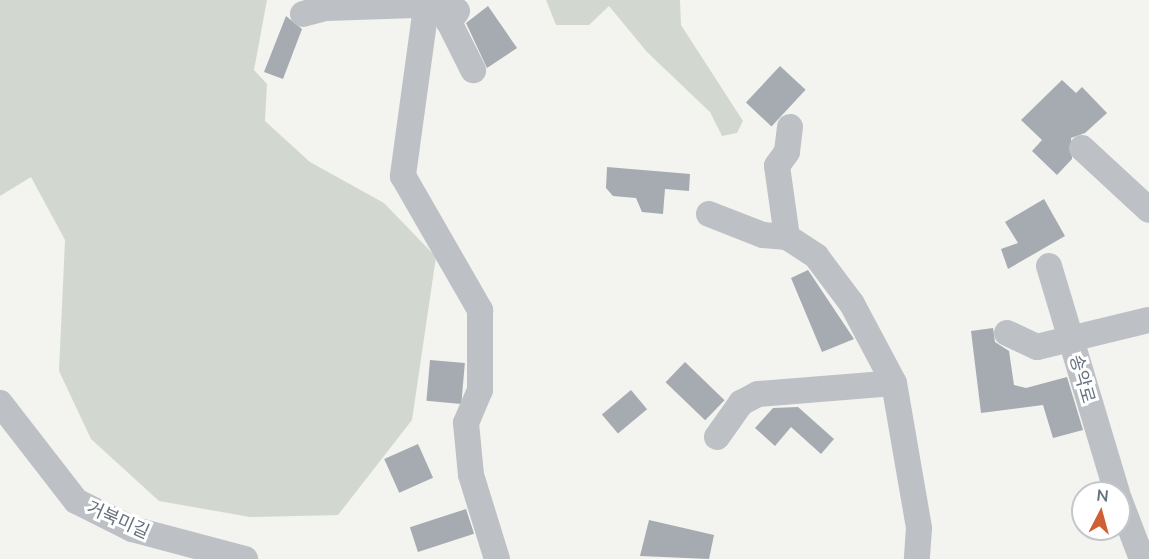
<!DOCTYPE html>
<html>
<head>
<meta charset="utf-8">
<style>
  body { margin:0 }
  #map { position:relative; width:1149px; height:559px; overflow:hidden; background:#f3f3f0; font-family:Mulish,"Noto Sans KR",sans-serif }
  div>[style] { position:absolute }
  .green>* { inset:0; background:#d2d8d0 }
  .building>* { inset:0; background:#a5abb0; transform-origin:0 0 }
  .street>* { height:26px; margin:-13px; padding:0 13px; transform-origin:13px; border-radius:13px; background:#bdc0c4 }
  span { translate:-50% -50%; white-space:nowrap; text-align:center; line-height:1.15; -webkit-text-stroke:6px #fff; paint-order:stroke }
  .street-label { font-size:18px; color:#66727e }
  .north { position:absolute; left:1071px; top:481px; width:60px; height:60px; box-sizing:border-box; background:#fff; border:2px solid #c2c7cb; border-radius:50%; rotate:6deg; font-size:16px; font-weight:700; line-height:24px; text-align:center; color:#66727e }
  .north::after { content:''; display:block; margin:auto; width:21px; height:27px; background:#cf5f34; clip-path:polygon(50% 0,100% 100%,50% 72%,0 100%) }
</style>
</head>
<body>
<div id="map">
  <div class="green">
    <div style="clip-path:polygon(0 0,267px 0,254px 70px,267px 84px,265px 121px,310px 162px,384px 203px,436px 257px,412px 420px,338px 515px,250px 517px,159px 501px,91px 439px,59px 371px,65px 240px,31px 177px,0 196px)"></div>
    <div style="clip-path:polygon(546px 0,680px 0,681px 25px,743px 121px,737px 133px,722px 136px,710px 112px,647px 52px,609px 6px,589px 25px,556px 25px)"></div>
  </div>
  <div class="building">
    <div style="clip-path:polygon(488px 6px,517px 48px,487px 68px,466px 23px)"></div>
    <div style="clip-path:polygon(286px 16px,302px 29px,283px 79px,264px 72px)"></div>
    <div style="left:780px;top:66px;width:35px;height:50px;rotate:43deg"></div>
    <div style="clip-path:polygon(1062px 80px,1076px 93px,1082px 87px,1107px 113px,1085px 133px,1071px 138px,1072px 159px,1057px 175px,1032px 151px,1042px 140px,1021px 120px)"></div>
    <div style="clip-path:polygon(607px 167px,690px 174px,689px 191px,665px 189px,663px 214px,642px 212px,636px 198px,613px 196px,606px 188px)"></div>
    <div style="clip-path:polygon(1044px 199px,1065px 236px,1008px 269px,1001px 249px,1018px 243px,1005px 222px)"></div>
    <div style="clip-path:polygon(808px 270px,854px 339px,822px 352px,791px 278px)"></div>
    <div style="clip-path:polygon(993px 328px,995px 342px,1009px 351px,1014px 385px,1026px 388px,1067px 377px,1083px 430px,1053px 438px,1043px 405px,981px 413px,971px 331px)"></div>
    <div style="left:430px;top:360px;width:35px;height:41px;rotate:5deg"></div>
    <div style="left:685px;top:362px;width:55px;height:28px;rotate:44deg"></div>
    <div style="left:631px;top:390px;width:25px;height:38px;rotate:50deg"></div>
    <div style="clip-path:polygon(798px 407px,834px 439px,821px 454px,791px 427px,775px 446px,755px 428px,773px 408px)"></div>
    <div style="left:418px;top:444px;width:37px;height:37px;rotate:66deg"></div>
    <div style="left:466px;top:509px;width:26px;height:59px;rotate:72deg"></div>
    <div style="clip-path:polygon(649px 520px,714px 535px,709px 559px,640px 556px)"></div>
  </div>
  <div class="street">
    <div style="left:427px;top:0;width:178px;rotate:97.8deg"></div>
    <div style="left:403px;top:176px;width:155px;rotate:60.1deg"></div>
    <div style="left:480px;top:310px;width:80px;rotate:90deg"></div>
    <div style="left:480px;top:390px;width:36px;rotate:113deg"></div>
    <div style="left:466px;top:423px;width:52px;rotate:84.5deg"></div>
    <div style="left:471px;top:475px;width:88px;rotate:72.8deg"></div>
    <div style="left:303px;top:14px;width:24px;rotate:-15deg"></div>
    <div style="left:326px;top:8px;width:90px;rotate:-1.9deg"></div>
    <div style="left:416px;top:5px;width:41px;rotate:8.3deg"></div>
    <div style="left:457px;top:11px;width:14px;rotate:126deg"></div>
    <div style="left:449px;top:22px;width:54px;rotate:63.4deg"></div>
    <div style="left:790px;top:127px;width:25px;rotate:97deg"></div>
    <div style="left:787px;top:152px;width:17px;rotate:126deg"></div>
    <div style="left:777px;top:166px;width:72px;rotate:82deg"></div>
    <div style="left:787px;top:237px;width:35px;rotate:33deg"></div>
    <div style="left:816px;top:256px;width:60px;rotate:53.1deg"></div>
    <div style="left:852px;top:304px;width:89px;rotate:62deg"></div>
    <div style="left:894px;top:383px;width:147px;rotate:80.2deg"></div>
    <div style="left:919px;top:528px;width:31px;rotate:94deg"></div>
    <div style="left:1082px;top:148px;width:91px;rotate:42.8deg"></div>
    <div style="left:709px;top:214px;width:58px;rotate:21.3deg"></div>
    <div style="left:763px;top:235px;width:24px;rotate:5deg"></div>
    <div style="left:1049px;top:266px;width:237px;rotate:73.3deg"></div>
    <div style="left:1007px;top:333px;width:33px;rotate:25deg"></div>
    <div style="left:1037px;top:347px;width:115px;rotate:-13.6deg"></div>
    <div style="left:0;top:403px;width:124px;rotate:52.2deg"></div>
    <div style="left:76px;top:501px;width:63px;rotate:26.6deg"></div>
    <div style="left:132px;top:529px;width:117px;rotate:14.9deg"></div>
    <div style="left:717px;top:437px;width:42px;rotate:-54.8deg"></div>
    <div style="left:741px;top:403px;width:19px;rotate:-28deg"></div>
    <div style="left:758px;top:394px;width:136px;rotate:-4.6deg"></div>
    <div style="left:1119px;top:499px;width:64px;rotate:69deg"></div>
  </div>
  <div class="street-label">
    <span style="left:1082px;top:379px;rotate:74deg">송악로</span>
    <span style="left:118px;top:520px;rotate:24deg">거북미길</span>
  </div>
  <div class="north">N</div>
</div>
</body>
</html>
